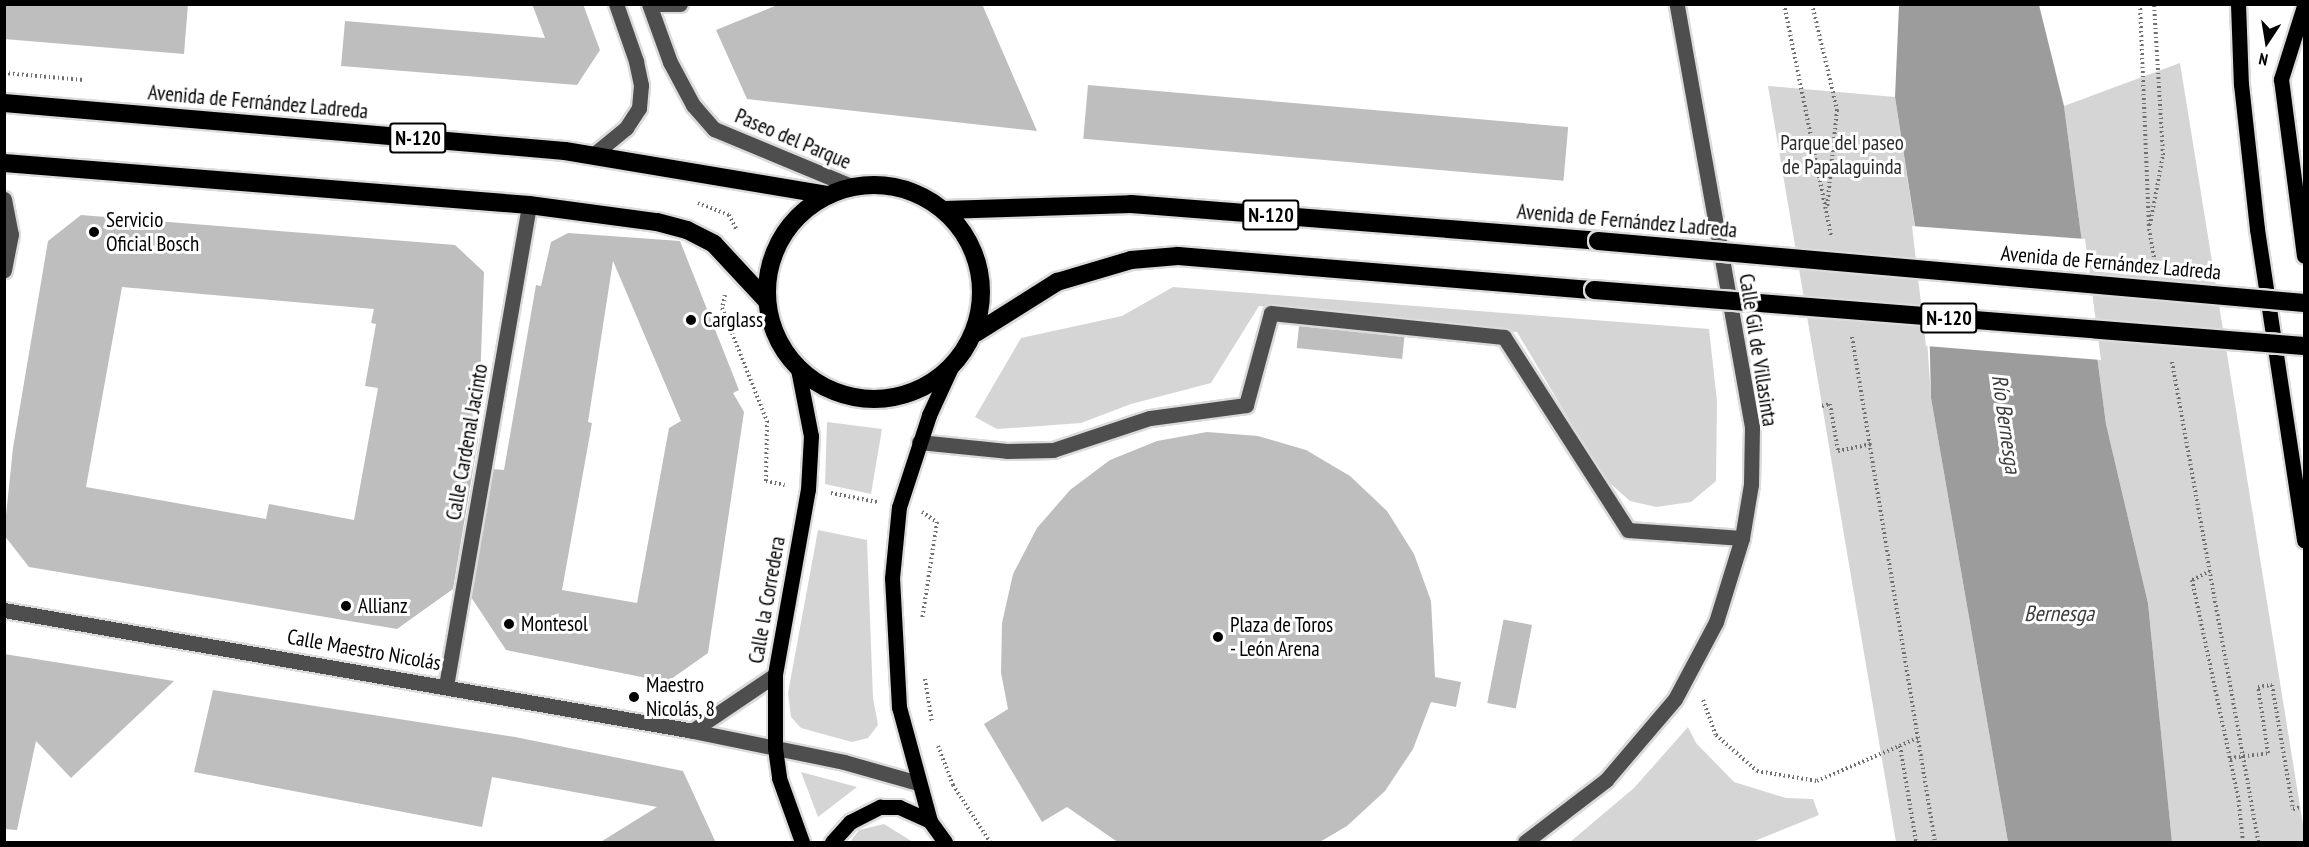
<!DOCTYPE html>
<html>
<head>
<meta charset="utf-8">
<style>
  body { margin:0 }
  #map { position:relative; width:2309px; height:847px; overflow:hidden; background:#fff; font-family:"PT Sans Narrow",sans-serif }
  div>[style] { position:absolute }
  .green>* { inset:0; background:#d5d5d5 }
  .water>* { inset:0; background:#9c9c9c }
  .pier>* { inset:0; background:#fff }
  .building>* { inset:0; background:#bebebe; transform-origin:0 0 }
  .path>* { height:4px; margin-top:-2px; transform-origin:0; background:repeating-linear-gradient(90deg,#707070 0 1.5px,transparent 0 4.5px) }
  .roads { filter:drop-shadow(2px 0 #dbdbdb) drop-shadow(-2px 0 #dbdbdb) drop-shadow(0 2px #dbdbdb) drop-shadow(0 -2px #dbdbdb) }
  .minor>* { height:15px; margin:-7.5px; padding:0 7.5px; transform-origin:7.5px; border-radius:7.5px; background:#4e4e4e }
  .major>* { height:15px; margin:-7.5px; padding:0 7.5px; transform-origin:7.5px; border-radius:7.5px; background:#000 }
  .highway>* { height:18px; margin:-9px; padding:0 9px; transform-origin:9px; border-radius:9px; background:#000 }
  .highway>.ring { margin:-9px; padding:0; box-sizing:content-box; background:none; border:18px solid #000; border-radius:50% }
  .bridges { filter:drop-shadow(2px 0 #dbdbdb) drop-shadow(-2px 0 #dbdbdb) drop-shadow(0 2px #dbdbdb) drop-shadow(0 -2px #dbdbdb) }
  .highway-bridge>* { height:18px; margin:-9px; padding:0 9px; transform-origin:9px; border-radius:9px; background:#000 }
  .dots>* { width:16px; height:16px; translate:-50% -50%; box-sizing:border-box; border:3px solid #fff; border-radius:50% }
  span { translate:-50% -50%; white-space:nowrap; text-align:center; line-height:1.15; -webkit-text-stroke:6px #fff; paint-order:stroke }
  .shield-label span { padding:2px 4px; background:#fff; border:2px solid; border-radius:4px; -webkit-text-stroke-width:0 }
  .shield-label { font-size:20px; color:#000; font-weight:700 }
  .street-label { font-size:21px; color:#000 }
  .park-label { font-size:21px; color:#2c2c2c }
  .poi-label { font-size:21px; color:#000 }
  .left { translate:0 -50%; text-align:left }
  .water-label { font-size:22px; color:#3d3d3d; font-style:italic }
  .frame { position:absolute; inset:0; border:6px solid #000; pointer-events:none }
  .north { position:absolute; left:2237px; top:12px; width:60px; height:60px; -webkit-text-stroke:4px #fff; paint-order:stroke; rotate:192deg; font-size:16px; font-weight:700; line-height:24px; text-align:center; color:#000 }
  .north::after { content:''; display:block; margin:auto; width:21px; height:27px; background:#000; clip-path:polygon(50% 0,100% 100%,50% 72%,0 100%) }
</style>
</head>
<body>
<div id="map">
  <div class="green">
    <div style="clip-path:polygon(2180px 63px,2304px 831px,2304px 842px,2172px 842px,2148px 603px,2106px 424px,2064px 106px)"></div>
    <div style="clip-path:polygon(1768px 86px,1895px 97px,1923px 280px,1931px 398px,2008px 842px,1896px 842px)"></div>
    <div style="clip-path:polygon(1173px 287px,1709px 329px,1717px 401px,1716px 481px,1691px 502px,1656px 507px,1630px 501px,1603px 477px,1517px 332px,1259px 306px,1211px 383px,1131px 404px,1081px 423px,997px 429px,975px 417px,1021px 338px,1122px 316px)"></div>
    <div style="clip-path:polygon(827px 422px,882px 429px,871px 494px,825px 484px)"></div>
    <div style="clip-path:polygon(818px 530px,867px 540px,873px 698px,878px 725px,868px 738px,852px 742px,801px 728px,791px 717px,788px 693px)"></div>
    <div style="clip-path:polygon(1688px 727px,1696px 743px,1734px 782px,1786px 798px,1813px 799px,1819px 815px,1752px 842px,1570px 842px,1634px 788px)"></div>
    <div style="clip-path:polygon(801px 772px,857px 787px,818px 817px)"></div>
    <div style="clip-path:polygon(884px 824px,913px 842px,850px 842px,859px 830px)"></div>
  </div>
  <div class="water">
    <div style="clip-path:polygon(1899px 5px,2039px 5px,2064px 106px,2106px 424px,2148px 603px,2172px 842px,2008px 842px,1931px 398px,1929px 316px,1895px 97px)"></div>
  </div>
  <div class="pier">
    <div style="clip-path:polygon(1912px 226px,2085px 239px,2101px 360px,1926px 346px)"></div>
  </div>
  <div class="building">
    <div style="clip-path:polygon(4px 4px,188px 4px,184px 54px,4px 39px)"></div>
    <div style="clip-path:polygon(532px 4px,583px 4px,600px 50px,577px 85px,341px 66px,345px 21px,545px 38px)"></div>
    <div style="clip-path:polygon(780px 4px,982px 4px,1037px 131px,747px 99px,716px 30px)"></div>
    <div style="left:1088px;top:85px;width:482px;height:54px;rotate:5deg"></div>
    <div style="clip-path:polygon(evenodd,81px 215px,455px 245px,484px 272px,478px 440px,453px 589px,397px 629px,29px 567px,4px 535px,13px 448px,48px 241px,81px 215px,122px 287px,374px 309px,371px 323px,376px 324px,365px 386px,378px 388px,354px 520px,269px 504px,266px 519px,86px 487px,122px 287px)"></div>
    <div style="clip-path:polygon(evenodd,568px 233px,680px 241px,739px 390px,733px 393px,744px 412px,708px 653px,667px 682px,506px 650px,471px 597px,493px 469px,504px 470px,536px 285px,541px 286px,551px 242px,568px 233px,613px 261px,681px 421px,669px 428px,637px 603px,562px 590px,592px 423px,588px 422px,613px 261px)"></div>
    <div style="left:1299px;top:326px;width:106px;height:22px;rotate:6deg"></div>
    <div style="clip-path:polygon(1207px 432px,1258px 436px,1306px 450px,1350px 476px,1387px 511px,1414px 554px,1431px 601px,1435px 677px,1461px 682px,1456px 707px,1431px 702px,1413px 749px,1385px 791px,1347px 826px,1318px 843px,1119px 843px,1067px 807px,1042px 822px,984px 724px,1008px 709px,1001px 673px,1002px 623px,1013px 574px,1037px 528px,1070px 490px,1110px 460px,1157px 441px)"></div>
    <div style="left:1532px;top:625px;width:85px;height:29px;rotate:101deg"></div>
    <div style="clip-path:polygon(4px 654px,174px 681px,71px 778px,36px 741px,17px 830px,4px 829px)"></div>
    <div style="clip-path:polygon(213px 690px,515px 737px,683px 771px,716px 843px,599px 843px,657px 807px,492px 777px,482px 827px,194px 772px)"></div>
  </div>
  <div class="path">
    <div style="left:1784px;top:4px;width:237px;rotate:78.5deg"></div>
    <div style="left:1812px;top:4px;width:109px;rotate:76.7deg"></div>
    <div style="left:1837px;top:110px;width:99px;rotate:95.8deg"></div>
    <div style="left:2140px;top:4px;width:225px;rotate:87.7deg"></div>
    <div style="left:2149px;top:229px;width:35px;rotate:80deg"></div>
    <div style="left:4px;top:73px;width:80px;rotate:5deg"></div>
    <div style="left:698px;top:203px;width:33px;rotate:21deg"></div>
    <div style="left:729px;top:215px;width:16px;rotate:63deg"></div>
    <div style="left:2150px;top:225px;width:71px;rotate:-79.5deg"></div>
    <div style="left:2163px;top:155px;width:151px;rotate:-93.4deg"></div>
    <div style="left:725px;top:295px;width:13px;rotate:103deg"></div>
    <div style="left:722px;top:308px;width:122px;rotate:68.3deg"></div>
    <div style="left:767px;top:421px;width:60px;rotate:91deg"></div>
    <div style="left:766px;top:481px;width:19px;rotate:12deg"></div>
    <div style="left:1852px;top:337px;width:512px;rotate:80.67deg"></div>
    <div style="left:2172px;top:362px;width:488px;rotate:79.8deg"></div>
    <div style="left:1822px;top:406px;width:8px;rotate:-14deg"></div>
    <div style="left:1830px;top:404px;width:48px;rotate:80.3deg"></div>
    <div style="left:1838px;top:451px;width:34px;rotate:-12deg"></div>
    <div style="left:831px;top:493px;width:47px;rotate:11.1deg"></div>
    <div style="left:922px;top:512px;width:18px;rotate:34deg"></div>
    <div style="left:937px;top:522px;width:99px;rotate:98.7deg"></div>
    <div style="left:2210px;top:571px;width:20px;rotate:153deg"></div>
    <div style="left:2192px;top:580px;width:221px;rotate:78deg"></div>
    <div style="left:2238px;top:796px;width:46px;rotate:83.8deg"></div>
    <div style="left:925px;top:679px;width:44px;rotate:80.8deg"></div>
    <div style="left:1703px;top:700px;width:37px;rotate:70deg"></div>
    <div style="left:1716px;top:735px;width:55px;rotate:41.3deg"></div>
    <div style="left:1757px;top:771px;width:61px;rotate:9.5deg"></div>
    <div style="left:1817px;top:781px;width:110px;rotate:-23.1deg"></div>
    <div style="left:938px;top:746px;width:42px;rotate:69deg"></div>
    <div style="left:953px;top:785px;width:68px;rotate:57deg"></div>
    <div style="left:1900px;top:746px;width:97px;rotate:80.5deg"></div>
    <div style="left:2230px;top:758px;width:38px;rotate:-7deg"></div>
    <div style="left:2268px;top:753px;width:67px;rotate:-98.6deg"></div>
    <div style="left:2258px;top:687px;width:14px;rotate:-8deg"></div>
    <div style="left:2272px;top:685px;width:126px;rotate:80.4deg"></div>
    <div style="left:2293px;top:809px;width:8px;rotate:-14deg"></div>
  </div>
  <div class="roads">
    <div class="minor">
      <div style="left:649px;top:4px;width:62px;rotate:70.1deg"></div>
      <div style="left:670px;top:62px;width:49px;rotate:61.9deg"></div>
      <div style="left:693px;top:105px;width:32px;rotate:49deg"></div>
      <div style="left:714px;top:129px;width:151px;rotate:22.6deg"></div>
      <div style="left:654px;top:4px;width:26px"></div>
      <div style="left:593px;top:155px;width:43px;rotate:-39.3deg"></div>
      <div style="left:626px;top:128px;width:24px;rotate:-57deg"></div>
      <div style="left:639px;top:108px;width:23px;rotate:-85deg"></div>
      <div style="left:641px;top:85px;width:25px;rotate:-102deg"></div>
      <div style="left:636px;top:61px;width:60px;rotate:-109.3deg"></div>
      <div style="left:4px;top:199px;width:36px;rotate:79deg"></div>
      <div style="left:11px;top:234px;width:37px;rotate:101deg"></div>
      <div style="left:919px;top:442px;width:88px;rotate:5.8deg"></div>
      <div style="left:1007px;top:451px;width:46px;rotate:-1.2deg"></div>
      <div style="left:1053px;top:450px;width:102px;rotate:-18.3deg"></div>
      <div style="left:1150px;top:418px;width:97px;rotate:-7.7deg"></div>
      <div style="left:1246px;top:405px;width:95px;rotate:-74.8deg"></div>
      <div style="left:1271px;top:313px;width:234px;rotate:5.9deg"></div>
      <div style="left:1504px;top:337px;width:229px;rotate:57.3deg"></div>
      <div style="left:1628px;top:530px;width:114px;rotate:4deg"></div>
      <div style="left:4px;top:610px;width:694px;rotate:9.95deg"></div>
      <div style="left:688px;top:730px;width:159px;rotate:11.6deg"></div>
      <div style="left:844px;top:762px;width:77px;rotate:15.8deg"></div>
      <div style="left:446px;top:686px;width:488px;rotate:-80.2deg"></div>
      <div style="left:692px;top:731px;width:100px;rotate:-34deg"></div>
      <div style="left:1525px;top:842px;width:102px;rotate:-37.4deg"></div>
      <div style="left:1606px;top:780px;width:106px;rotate:-49.6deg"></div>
      <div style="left:1675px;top:699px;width:87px;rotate:-62deg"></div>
      <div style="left:1716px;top:622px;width:88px;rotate:-72.8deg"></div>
      <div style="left:1742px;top:538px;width:55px;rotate:-80.5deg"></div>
      <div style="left:1751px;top:484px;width:57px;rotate:-89deg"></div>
      <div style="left:1752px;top:427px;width:430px;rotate:-100.1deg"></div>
    </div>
    <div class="major">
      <div style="left:2238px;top:4px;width:80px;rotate:87.9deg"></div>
      <div style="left:2241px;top:84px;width:146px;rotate:83.7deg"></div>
      <div style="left:2257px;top:229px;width:315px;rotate:81.4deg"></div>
      <div style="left:2304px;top:6px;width:77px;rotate:107.5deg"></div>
      <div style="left:2281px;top:79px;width:178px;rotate:82.6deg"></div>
      <div style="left:797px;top:364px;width:73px;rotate:79deg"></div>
      <div style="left:811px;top:436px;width:53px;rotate:93.2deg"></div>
      <div style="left:808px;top:489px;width:189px;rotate:100.1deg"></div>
      <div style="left:775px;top:675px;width:73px;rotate:90deg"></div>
      <div style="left:775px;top:748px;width:30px;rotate:82deg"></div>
      <div style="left:779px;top:778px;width:68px;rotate:70.2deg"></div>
      <div style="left:832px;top:842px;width:27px;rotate:-48deg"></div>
      <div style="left:850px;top:822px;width:34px;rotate:-27deg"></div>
      <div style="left:880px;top:807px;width:19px"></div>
      <div style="left:899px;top:807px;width:34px;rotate:24deg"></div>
      <div style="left:945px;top:842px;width:26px;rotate:-126deg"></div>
      <div style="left:930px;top:821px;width:118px;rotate:-105.2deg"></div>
      <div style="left:899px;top:707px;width:129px;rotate:-93.1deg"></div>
      <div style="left:892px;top:578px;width:71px;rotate:-84.4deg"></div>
      <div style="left:899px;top:507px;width:97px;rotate:-71.9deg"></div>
      <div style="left:929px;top:415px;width:55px;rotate:-65.3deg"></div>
    </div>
    <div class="highway">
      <div style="left:4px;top:103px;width:563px;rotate:4.89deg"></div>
      <div style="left:565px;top:151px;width:267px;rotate:9.5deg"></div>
      <div style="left:4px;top:163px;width:527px;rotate:4.57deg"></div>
      <div style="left:529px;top:205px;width:129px;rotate:7.6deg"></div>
      <div style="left:657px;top:222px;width:31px;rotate:15deg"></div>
      <div style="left:687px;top:230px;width:30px;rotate:27deg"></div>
      <div style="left:714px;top:244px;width:78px;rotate:47.1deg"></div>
      <div class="ring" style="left:767px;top:185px;width:196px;height:196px"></div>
      <div style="left:944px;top:210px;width:187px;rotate:-1.8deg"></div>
      <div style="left:1131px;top:204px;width:468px;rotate:4.5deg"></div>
      <div style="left:976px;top:333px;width:96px;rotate:-32.2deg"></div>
      <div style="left:1057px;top:282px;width:77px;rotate:-16.6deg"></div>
      <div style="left:1131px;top:260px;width:47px;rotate:-4.9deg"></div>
      <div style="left:1178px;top:256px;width:417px;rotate:4.7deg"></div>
    </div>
  </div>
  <div class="bridges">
    <div class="highway-bridge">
      <div style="left:1598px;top:241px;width:709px;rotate:5.02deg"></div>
      <div style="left:1594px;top:290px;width:712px;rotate:4.51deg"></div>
    </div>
  </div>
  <div class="dots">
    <div style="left:94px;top:232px;background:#000"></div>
    <div style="left:691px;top:320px;background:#000"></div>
    <div style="left:346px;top:606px;background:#000"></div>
    <div style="left:509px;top:624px;background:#000"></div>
    <div style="left:1218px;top:637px;background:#000"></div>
    <div style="left:634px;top:697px;background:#000"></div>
  </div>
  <div class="shield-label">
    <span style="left:418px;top:138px">N-120</span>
    <span style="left:1271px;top:215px">N-120</span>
    <span style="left:1949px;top:318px">N-120</span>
  </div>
  <div class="street-label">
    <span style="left:258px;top:102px;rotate:5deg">Avenida de Fernández Ladreda</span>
    <span style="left:793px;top:139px;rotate:23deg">Paseo del Parque</span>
    <span style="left:1627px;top:221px;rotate:5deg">Avenida de Fernández Ladreda</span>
    <span style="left:2111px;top:263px;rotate:5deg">Avenida de Fernández Ladreda</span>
    <span style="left:1758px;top:350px;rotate:81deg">Calle Gil de Villasinta</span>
    <span style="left:467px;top:442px;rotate:-80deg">Calle Cardenal Jacinto</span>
    <span style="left:767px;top:600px;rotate:-80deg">Calle la Corredera</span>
    <span style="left:364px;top:650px;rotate:10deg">Calle Maestro Nicolás</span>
  </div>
  <div class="park-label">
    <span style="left:1842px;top:155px">Parque del paseo<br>de Papalaguinda</span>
  </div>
  <div class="poi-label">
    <span class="left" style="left:106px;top:232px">Servicio<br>Oficial Bosch</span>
    <span class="left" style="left:703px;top:320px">Carglass</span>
    <span class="left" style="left:358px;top:606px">Allianz</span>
    <span class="left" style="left:521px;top:624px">Montesol</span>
    <span class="left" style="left:1230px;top:637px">Plaza de Toros<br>- León Arena</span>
    <span class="left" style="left:646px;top:697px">Maestro<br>Nicolás, 8</span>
  </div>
  <div class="water-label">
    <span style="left:2006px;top:424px;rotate:82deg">Río Bernesga</span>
    <span style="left:2059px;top:614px">Bernesga</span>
  </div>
  <div class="frame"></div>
  <div class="north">N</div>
</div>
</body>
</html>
